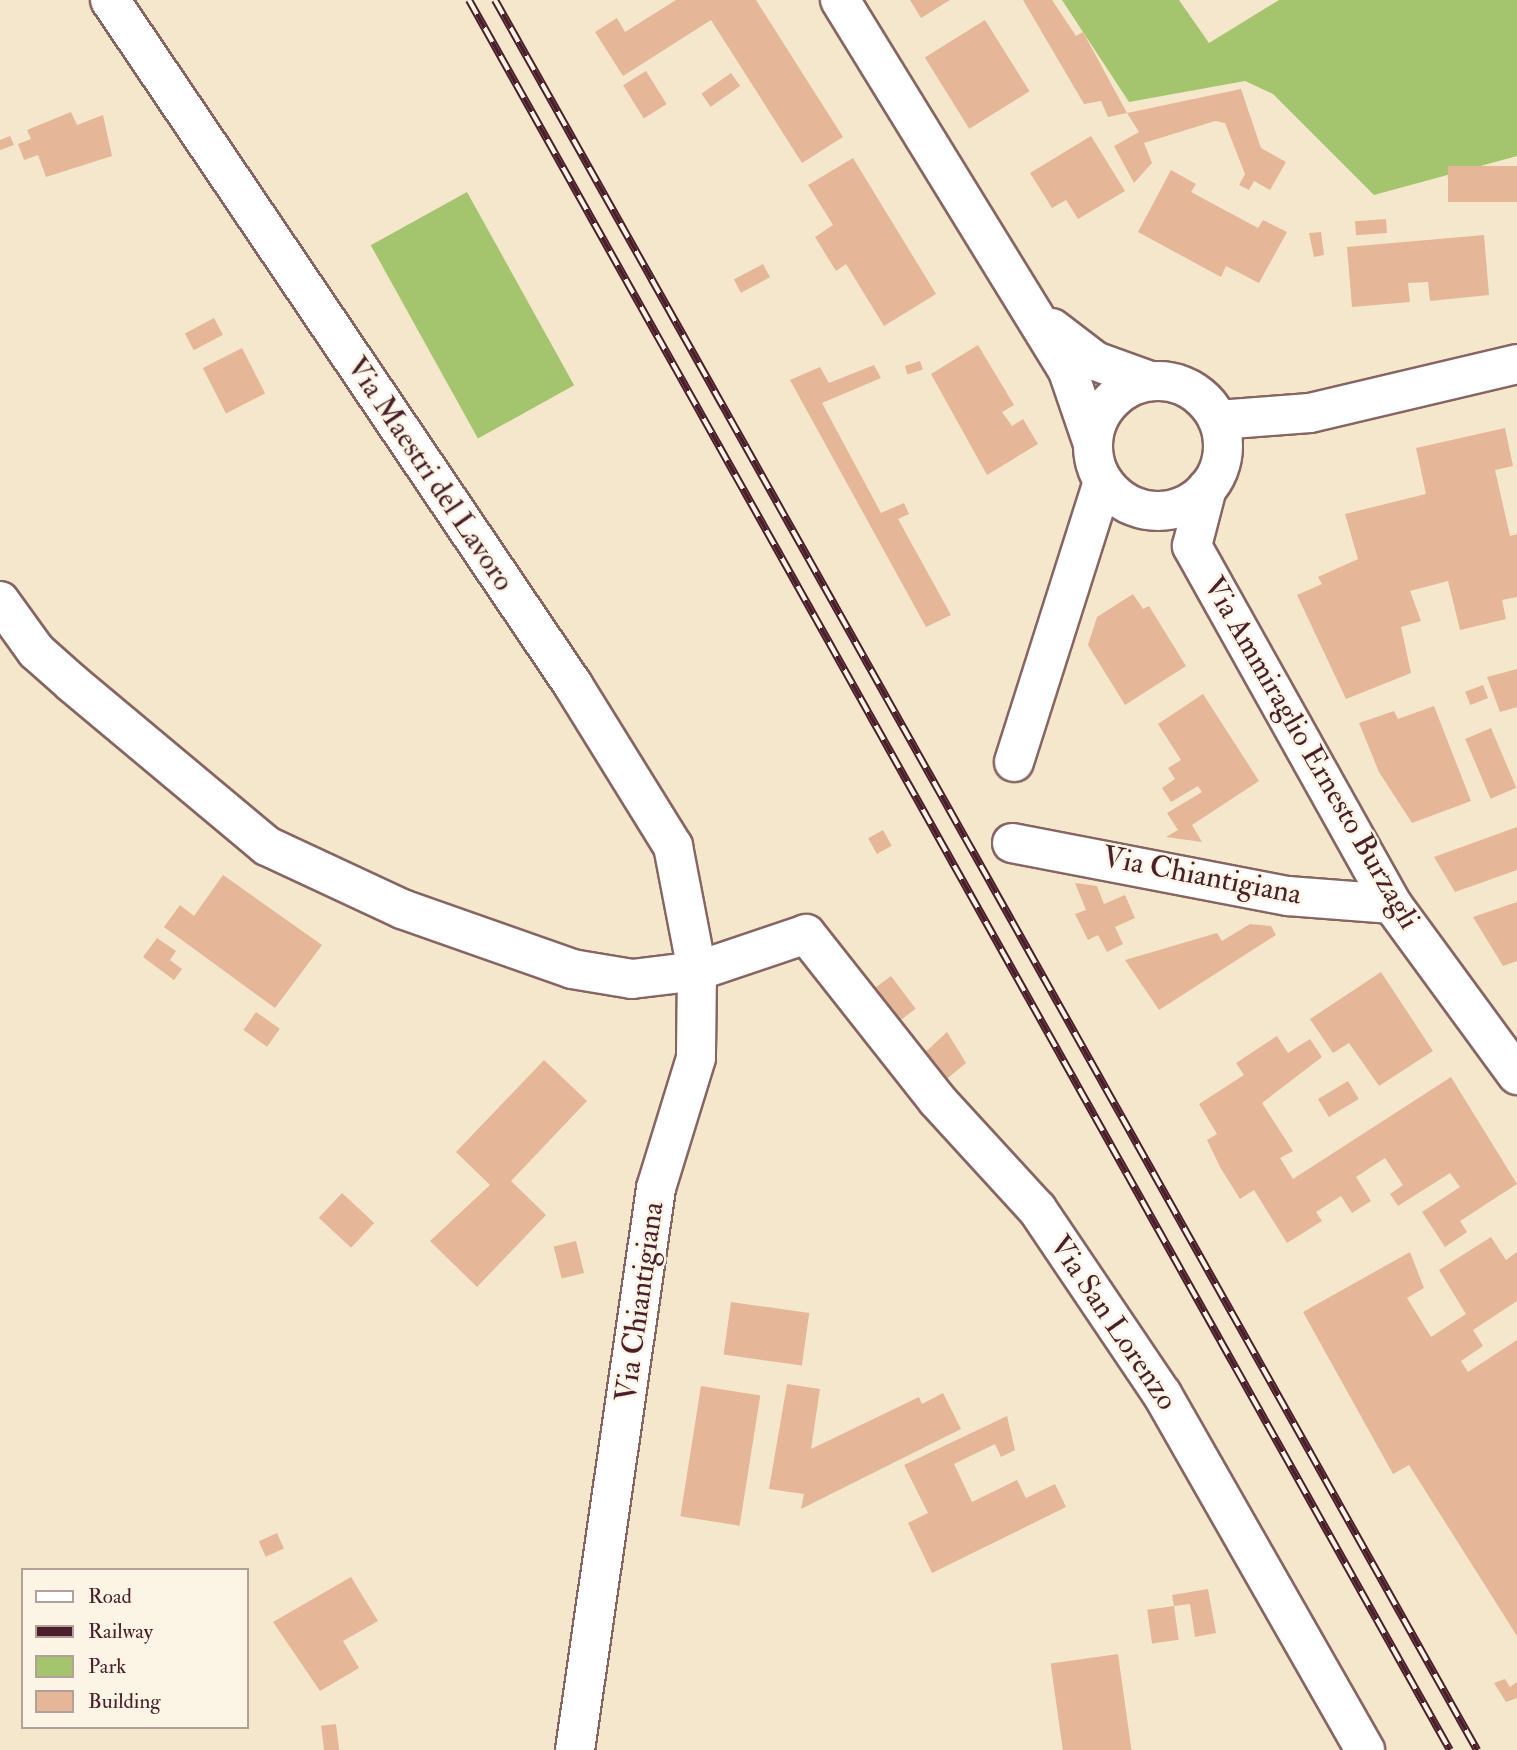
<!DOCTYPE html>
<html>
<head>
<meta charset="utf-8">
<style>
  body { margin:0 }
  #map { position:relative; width:1517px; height:1750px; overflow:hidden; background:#f5e7cc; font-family:"IM FELL Double Pica",serif }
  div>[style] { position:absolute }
  .green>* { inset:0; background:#a4c56e; transform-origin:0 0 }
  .building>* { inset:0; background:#e5b798; transform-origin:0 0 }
  .roads { filter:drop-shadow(2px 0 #866563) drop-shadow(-2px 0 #866563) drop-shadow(0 2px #866563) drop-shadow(0 -2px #866563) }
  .street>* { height:38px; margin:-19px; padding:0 19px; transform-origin:19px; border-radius:19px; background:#fff }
  .street>.ring { margin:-19px; padding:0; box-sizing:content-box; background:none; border:38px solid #fff; border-radius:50% }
  .primary>* { height:38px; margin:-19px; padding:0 19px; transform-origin:19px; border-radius:19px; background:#fff }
  .rail>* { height:8px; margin-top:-4px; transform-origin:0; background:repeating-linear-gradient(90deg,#fcf5e5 0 16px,#4a1f2b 0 32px); box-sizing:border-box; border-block:2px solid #4a1f2b }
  span { translate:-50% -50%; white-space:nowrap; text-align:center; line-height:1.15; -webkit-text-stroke:5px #fcf5e5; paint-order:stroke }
  .street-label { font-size:30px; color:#4a1f2b }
  .legend { position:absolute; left:21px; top:1568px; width:228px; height:161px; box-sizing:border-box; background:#fcf5e5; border:2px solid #b59f9b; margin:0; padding:9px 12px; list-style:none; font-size:21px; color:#4a1f2b }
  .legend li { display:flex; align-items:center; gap:14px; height:35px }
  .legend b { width:35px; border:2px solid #b59f9b }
</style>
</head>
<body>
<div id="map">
  <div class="green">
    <div style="clip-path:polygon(1062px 0,1179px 0,1209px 43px,1279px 0,1517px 0,1517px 156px,1374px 195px,1273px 94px,1245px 81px,1129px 102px)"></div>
    <div style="left:467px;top:192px;width:221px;height:110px;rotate:61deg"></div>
  </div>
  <div class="building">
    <div style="clip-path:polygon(676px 0,756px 0,843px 137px,802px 163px,711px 20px,623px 76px,595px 32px,617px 18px,625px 32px)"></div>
    <div style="clip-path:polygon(910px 0,950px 0,921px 18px)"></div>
    <div style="clip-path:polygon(1023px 0,1052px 0,1076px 36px,1083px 32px,1127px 113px,1108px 117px,1101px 101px,1084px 104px)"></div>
    <div style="left:985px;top:20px;width:84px;height:71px;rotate:58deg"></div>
    <div style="left:646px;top:71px;width:39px;height:27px;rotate:58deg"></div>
    <div style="left:731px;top:73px;width:16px;height:36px;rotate:55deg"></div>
    <div style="clip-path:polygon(1241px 89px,1261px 148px,1286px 162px,1270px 190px,1254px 181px,1249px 190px,1239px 185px,1245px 174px,1225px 123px,1215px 121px,1144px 143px,1152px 163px,1134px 183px,1114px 146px,1139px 132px,1127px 113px)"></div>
    <div style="clip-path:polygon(71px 112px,77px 125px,103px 115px,112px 156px,46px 177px,38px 155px,24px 160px,18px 144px,31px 139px,27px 130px)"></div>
    <div style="clip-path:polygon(10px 136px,14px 145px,0 150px,0 140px)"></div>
    <div style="clip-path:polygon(1091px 136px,1125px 191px,1078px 219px,1066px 200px,1052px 208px,1030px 173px)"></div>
    <div style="clip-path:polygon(853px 158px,936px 294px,884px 326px,846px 264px,836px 271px,815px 237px,833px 225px,808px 185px)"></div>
    <div style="left:1517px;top:166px;width:36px;height:69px;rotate:90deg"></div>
    <div style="clip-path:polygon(1171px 170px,1196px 184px,1191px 192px,1258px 228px,1263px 220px,1287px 232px,1259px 283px,1226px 266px,1221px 277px,1138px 232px)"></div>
    <div style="left:1386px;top:219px;width:14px;height:31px;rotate:86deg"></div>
    <div style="clip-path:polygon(1321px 232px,1324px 255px,1314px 257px,1309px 233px)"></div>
    <div style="clip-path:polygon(1484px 235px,1489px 295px,1430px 301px,1428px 282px,1408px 283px,1410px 302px,1352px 307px,1347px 247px)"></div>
    <div style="left:763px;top:264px;width:15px;height:33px;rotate:62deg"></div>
    <div style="left:214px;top:318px;width:19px;height:33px;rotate:62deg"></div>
    <div style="clip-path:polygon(978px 345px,1014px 405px,1002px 412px,1012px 426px,1023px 419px,1038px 444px,987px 475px,931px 374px)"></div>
    <div style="left:242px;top:348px;width:51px;height:44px;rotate:63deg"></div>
    <div style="left:920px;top:361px;width:9px;height:16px;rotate:72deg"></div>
    <div style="clip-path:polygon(874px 365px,881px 378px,822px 403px,881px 513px,904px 503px,909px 514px,898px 519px,951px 615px,926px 627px,790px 380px,820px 367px,829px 383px)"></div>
    <div style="clip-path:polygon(1505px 428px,1513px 466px,1495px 470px,1510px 536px,1517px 534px,1517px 597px,1502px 600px,1506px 619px,1460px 630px,1448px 581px,1410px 591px,1421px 621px,1401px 627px,1411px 673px,1346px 699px,1297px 595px,1322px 584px,1318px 577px,1358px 559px,1345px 514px,1426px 494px,1416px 448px)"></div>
    <div style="clip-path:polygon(1133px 594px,1143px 609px,1149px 606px,1186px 666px,1125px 705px,1088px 645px,1097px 617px)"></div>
    <div style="clip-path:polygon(1517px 669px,1517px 707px,1500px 712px,1487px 677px)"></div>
    <div style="left:1483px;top:685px;width:14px;height:19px;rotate:69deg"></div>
    <div style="clip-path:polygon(1203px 694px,1259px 781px,1192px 825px,1202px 842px,1166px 837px,1178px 830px,1167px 813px,1202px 792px,1198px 786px,1171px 802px,1162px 788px,1175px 779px,1168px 768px,1181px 760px,1158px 724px)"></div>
    <div style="clip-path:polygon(1434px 706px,1471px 801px,1412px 823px,1379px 772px,1359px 723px,1394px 711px,1398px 719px)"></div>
    <div style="left:1491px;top:728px;width:65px;height:28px;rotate:67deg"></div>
    <div style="clip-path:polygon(1517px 827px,1517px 870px,1455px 892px,1434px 857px)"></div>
    <div style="left:883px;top:830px;width:18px;height:17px;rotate:61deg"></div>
    <div style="clip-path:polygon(223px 875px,322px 945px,275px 1008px,164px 927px,180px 905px,194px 916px)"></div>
    <div style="clip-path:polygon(1075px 883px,1097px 886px,1104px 904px,1125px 895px,1135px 918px,1115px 927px,1123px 944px,1107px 952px,1098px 935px,1088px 940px,1075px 914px,1086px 910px)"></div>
    <div style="clip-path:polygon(1517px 902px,1517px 961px,1503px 966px,1473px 917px)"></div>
    <div style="clip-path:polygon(1250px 924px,1271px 926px,1276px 935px,1159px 1010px,1125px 960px,1217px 933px,1222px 941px)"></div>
    <div style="clip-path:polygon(157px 938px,176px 951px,170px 960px,182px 969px,174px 980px,143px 957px)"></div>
    <div style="clip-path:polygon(1381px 972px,1433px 1051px,1379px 1086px,1349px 1043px,1333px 1053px,1310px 1019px)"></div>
    <div style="left:891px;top:976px;width:41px;height:28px;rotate:53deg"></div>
    <div style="left:256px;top:1012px;width:29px;height:22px;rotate:35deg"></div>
    <div style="clip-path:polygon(947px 1032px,966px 1063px,943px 1082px,918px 1059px)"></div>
    <div style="clip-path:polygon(1277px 1036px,1288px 1053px,1310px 1039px,1322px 1057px,1262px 1103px,1293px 1151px,1280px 1158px,1293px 1179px,1451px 1077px,1517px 1184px,1460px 1221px,1467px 1232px,1445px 1247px,1422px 1212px,1460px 1187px,1450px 1173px,1398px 1206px,1390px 1194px,1403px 1185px,1385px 1158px,1356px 1177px,1371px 1201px,1352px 1213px,1341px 1196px,1316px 1212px,1322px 1221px,1287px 1243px,1254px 1190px,1240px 1199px,1220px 1167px,1207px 1140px,1217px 1134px,1199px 1104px,1244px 1075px,1236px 1063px)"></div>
    <div style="clip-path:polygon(544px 1060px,587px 1101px,511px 1181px,546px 1215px,477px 1287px,430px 1241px,490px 1185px,456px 1152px)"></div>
    <div style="left:1348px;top:1081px;width:21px;height:35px;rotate:59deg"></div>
    <div style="left:342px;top:1193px;width:44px;height:34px;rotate:43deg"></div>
    <div style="clip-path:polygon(1491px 1237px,1506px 1260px,1517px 1252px,1517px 1301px,1473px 1330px,1483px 1346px,1461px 1361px,1468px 1372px,1517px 1340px,1517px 1636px,1409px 1465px,1393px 1474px,1303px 1312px,1410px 1252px,1424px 1288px,1407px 1298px,1431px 1337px,1466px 1314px,1439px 1270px)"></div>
    <div style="left:576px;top:1241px;width:33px;height:23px;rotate:76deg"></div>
    <div style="left:731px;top:1302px;width:79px;height:53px;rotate:8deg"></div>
    <div style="clip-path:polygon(787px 1384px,820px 1389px,811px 1449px,919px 1397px,922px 1404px,943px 1393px,961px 1429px,801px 1509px,804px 1494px,769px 1489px)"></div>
    <div style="left:701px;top:1386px;width:60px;height:132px;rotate:9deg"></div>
    <div style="clip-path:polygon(1007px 1416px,1015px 1450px,1001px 1457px,995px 1444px,954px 1464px,972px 1502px,1017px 1480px,1026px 1498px,1055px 1484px,1066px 1507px,932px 1573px,908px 1523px,928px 1513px,904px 1465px)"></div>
    <div style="left:277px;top:1533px;width:17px;height:20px;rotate:66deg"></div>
    <div style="clip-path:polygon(351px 1577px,378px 1621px,343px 1641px,359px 1668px,320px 1691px,273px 1622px)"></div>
    <div style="clip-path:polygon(1208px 1589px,1216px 1633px,1195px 1637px,1190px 1604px,1174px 1606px,1172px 1595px)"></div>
    <div style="left:1174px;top:1606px;width:34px;height:27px;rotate:82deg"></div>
    <div style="left:1118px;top:1654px;width:97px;height:68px;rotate:82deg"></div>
    <div style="clip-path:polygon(1505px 1679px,1510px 1687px,1517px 1682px,1517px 1698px,1506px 1702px,1494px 1683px)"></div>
    <div style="left:336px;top:1724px;width:26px;height:15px;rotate:83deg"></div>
  </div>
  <div class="roads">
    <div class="street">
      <div style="left:840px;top:0;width:435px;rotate:58.4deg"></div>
      <div style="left:1068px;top:371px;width:74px;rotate:71.1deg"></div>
      <div style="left:1052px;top:328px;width:54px;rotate:37.5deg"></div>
      <div style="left:1095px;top:361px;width:59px;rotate:20deg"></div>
      <div class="ring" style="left:1093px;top:381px;width:92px;height:92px"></div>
      <div style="left:1218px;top:420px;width:92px;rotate:-4.4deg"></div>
      <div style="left:1310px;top:413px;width:213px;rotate:-13.3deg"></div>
      <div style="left:1207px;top:488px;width:60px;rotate:104.5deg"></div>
      <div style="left:1192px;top:546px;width:410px;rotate:60.8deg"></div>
      <div style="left:1392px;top:904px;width:212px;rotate:53.8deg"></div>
      <div style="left:0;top:601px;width:62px;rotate:54.2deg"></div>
      <div style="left:36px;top:651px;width:48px;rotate:41.6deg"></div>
      <div style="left:72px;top:683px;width:254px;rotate:39.9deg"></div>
      <div style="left:267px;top:846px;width:149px;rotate:25deg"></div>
      <div style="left:402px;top:909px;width:180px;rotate:19.4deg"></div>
      <div style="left:572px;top:969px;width:61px;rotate:9.5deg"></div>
      <div style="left:632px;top:979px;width:65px;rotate:-7deg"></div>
      <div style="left:697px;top:971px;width:115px;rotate:-18.7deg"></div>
      <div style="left:806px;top:934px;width:211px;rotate:51.7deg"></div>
      <div style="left:937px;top:1100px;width:148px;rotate:47.5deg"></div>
      <div style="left:1037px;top:1209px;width:223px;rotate:56deg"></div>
      <div style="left:1162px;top:1394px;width:410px;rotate:60.3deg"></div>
      <div style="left:1014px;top:762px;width:294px;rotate:-72.4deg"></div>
      <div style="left:1012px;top:843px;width:281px;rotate:10.9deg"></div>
      <div style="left:1288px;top:896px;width:104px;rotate:4.4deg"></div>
    </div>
    <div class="primary">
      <div style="left:110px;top:0;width:827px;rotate:55.94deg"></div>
      <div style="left:573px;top:685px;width:190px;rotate:58.2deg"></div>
      <div style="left:673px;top:846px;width:127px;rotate:79.1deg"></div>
      <div style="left:697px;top:971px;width:87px;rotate:90.7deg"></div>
      <div style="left:696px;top:1058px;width:136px;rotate:107.1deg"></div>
      <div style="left:656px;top:1188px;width:568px;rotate:98.2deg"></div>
    </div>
  </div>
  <div class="rail">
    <div style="left:469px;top:0;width:2006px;rotate:60.73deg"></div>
    <div style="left:495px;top:0;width:2007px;rotate:60.7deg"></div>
  </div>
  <div class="street-label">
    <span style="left:430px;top:474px;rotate:56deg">Via Maestri del Lavoro</span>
    <span style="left:1311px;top:753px;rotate:60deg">Via Ammiraglio Ernesto Burzagli</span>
    <span style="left:1202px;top:876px;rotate:11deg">Via Chiantigiana</span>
    <span style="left:640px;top:1302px;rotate:-82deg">Via Chiantigiana</span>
    <span style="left:1113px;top:1323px;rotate:56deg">Via San Lorenzo</span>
  </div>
  <ul class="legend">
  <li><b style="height:9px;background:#fff"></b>Road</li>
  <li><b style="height:9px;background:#4a1f2b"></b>Railway</li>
  <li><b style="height:19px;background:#a4c56e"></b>Park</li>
  <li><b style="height:19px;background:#e5b798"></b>Building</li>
  </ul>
</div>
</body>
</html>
